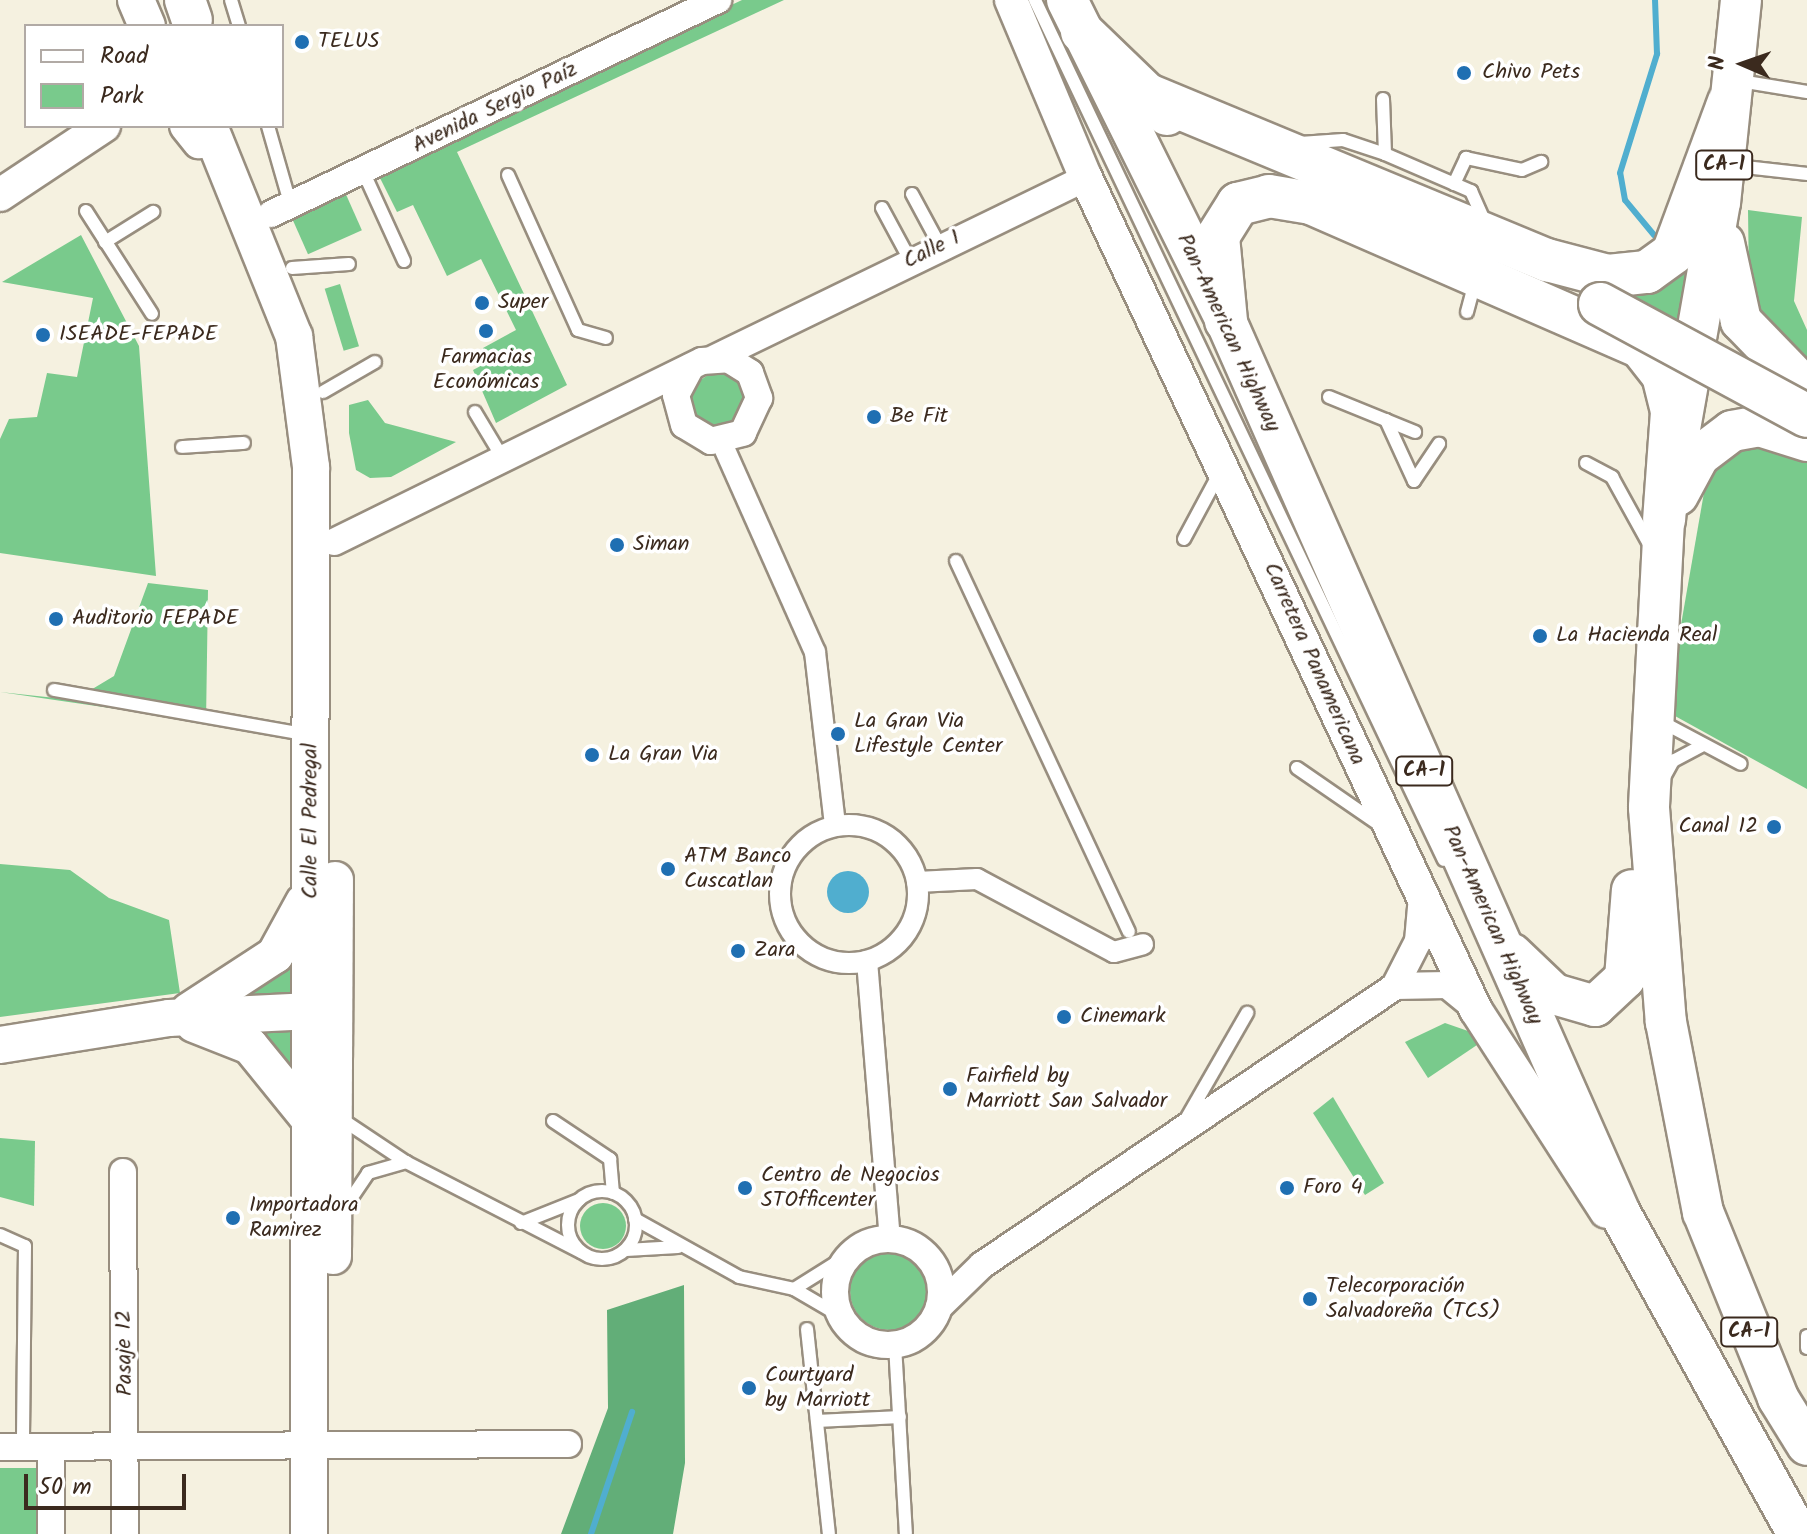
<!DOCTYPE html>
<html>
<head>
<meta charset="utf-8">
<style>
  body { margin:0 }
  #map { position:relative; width:1807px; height:1534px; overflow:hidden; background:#f5f1e0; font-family:Kalam,sans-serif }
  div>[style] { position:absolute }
  .green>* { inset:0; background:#79ca8c; transform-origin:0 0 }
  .round { border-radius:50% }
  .forest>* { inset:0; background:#62ae78 }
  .water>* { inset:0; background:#50aecf }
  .stream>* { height:6px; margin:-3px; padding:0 3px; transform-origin:3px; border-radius:3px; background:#50aecf }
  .roads { filter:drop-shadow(2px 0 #988e7f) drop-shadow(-2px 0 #988e7f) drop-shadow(0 2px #988e7f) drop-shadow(0 -2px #988e7f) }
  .service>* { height:12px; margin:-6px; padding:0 6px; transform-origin:6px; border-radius:6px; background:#fff }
  .service>.ring { margin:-6px; padding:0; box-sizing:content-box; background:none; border:12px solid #fff; border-radius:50% }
  .pedestrian>* { height:20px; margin:-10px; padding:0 10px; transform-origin:10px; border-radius:10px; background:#fff }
  .pedestrian>.ring { margin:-10px; padding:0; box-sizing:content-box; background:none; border:20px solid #fff; border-radius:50% }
  .minor>* { height:26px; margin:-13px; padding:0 13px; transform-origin:13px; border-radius:13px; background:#fff }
  .minor>.ring { margin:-13px; padding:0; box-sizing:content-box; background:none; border:26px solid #fff; border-radius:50% }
  .tertiary>* { height:32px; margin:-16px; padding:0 16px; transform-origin:16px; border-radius:16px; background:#fff }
  .secondary>* { height:36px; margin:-18px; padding:0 18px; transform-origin:18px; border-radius:18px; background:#fff }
  .primary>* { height:40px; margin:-20px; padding:0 20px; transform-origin:20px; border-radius:20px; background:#fff }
  .trunk>* { height:42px; margin:-21px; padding:0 21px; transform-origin:21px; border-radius:21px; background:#fff }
  .bridges { filter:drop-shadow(2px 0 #988e7f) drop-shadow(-2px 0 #988e7f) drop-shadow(0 2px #988e7f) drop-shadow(0 -2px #988e7f) }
  .trunk-bridge>* { height:42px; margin:-21px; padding:0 21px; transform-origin:21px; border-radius:21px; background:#fff }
  .dots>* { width:22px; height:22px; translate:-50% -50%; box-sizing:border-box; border:4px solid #fff; border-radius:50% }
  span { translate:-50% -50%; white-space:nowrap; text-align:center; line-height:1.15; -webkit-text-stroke:7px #fff; paint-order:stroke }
  .shield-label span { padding:2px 6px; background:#fff; border:2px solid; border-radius:6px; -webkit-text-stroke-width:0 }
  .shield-label { font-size:20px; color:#3b2a1e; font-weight:700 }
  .poi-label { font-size:22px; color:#3b2a1e }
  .left { translate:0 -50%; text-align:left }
  .right { translate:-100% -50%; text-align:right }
  .street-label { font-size:22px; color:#3b2a1e }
  .legend { position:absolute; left:24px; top:24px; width:260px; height:104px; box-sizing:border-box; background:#fff; border:2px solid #b1aaa5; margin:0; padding:10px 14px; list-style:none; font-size:24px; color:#3b2a1e }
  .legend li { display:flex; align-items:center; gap:16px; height:40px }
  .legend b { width:40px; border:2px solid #b1aaa5 }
  .north { position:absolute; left:1703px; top:24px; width:80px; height:80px; -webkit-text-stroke:6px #fff; paint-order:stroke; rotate:272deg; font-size:22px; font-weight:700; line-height:32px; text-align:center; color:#3b2a1e }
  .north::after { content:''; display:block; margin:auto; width:28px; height:36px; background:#3b2a1e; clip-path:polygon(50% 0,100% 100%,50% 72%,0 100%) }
  .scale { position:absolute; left:24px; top:1474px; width:162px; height:36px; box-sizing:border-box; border:4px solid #3b2a1e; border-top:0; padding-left:10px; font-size:24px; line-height:28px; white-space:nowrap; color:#3b2a1e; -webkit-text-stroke:6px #fff; paint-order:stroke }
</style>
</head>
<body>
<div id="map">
  <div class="green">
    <div style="clip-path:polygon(742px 0,784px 0,457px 152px,567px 385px,496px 423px,473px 370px,490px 361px,483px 348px,516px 330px,481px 259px,447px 276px,413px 205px,397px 212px,377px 172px)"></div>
    <div style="left:344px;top:190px;width:44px;height:59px;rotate:66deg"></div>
    <div style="clip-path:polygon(1748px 210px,1802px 217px,1794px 301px,1807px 330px,1807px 359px,1773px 335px,1749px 283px)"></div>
    <div style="clip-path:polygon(81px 235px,139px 346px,156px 576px,0 553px,0 439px,9px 419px,37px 417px,47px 373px,77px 377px,93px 298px,2px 282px)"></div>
    <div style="clip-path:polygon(1692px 253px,1682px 331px,1582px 283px)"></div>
    <div style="left:340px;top:284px;width:65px;height:16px;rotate:73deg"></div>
    <div style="clip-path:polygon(720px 367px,746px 385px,745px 415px,719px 431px,692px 419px,687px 389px)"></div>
    <div style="clip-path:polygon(368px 400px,385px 423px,456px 442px,391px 477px,370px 478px,356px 470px,349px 433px,349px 405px)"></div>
    <div style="clip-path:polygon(1767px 442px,1807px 463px,1807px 789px,1666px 711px,1710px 458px)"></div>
    <div style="clip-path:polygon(148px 583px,208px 590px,206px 722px,0 692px,74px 700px,114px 676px)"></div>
    <div style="clip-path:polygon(0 864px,70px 870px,109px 898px,169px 920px,180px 993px,0 1017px)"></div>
    <div style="clip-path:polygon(292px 947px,292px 996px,229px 998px)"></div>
    <div style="clip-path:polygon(228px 1022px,296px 1022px,295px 1074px)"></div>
    <div style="clip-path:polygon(1445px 1023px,1468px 1031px,1477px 1045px,1428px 1078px,1405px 1042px)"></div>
    <div style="clip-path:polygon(1333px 1097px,1384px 1183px,1365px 1195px,1313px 1113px)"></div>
    <div style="clip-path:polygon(0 1138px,35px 1141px,34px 1206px,0 1197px)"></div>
    <div class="round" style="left:580px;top:1203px;width:46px;height:46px"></div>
    <div class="round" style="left:850px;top:1252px;width:78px;height:78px"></div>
    <div style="left:44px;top:1468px;width:66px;height:44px;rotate:90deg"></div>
  </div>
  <div class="forest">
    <div style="clip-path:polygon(684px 1285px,685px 1463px,673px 1534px,561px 1534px,608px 1408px,607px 1310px)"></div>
  </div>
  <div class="water">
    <div class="round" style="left:827px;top:871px;width:42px;height:42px"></div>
  </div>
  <div class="stream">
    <div style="left:1654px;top:235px;width:45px;rotate:-129.6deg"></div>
    <div style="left:1625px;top:200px;width:27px;rotate:-100deg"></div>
    <div style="left:1620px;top:173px;width:125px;rotate:-72.7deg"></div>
    <div style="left:1657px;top:54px;width:54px;rotate:-92.1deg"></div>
    <div style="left:591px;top:1534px;width:129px;rotate:-71.4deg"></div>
  </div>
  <div class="roads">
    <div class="service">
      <div style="left:231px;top:0;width:27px;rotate:73deg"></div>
      <div style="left:1035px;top:0;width:952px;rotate:64.57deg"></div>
      <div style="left:1740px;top:81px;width:68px;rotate:9.3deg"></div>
      <div style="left:1383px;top:99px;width:55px;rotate:87.9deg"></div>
      <div style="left:268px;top:126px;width:83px;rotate:74deg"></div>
      <div style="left:1300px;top:143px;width:43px;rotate:-4deg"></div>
      <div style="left:1343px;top:140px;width:44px;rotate:18.4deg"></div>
      <div style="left:1385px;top:154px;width:94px;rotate:23.3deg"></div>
      <div style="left:1471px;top:191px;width:36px;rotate:66deg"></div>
      <div style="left:1727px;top:165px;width:81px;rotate:6.4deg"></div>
      <div style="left:363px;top:171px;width:99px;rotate:65.5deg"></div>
      <div style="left:508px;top:175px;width:170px;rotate:65.7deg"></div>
      <div style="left:578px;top:330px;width:29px;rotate:16deg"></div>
      <div style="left:1454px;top:184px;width:29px;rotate:-65deg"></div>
      <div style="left:1466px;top:158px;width:57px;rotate:12.1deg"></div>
      <div style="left:1522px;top:170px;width:21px;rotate:-23deg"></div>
      <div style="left:912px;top:194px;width:59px;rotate:61.7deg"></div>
      <div style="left:882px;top:208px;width:59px;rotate:61.7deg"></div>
      <div style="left:86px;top:211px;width:122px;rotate:57.3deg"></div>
      <div style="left:105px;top:242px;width:57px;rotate:-32deg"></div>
      <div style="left:292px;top:268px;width:57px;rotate:-4deg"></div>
      <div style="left:1467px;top:312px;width:31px;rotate:-75deg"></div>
      <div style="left:323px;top:392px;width:60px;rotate:-30deg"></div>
      <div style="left:1329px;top:397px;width:93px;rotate:22.1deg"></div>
      <div style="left:475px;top:412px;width:52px;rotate:59deg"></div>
      <div style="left:1386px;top:420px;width:67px;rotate:65.3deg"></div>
      <div style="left:182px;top:447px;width:62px;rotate:-3.7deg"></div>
      <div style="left:1586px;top:463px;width:30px;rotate:28deg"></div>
      <div style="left:1612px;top:477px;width:77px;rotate:61.1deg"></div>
      <div style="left:1414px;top:481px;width:45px;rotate:-56deg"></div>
      <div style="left:1184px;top:539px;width:74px;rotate:-61.7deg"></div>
      <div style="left:956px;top:561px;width:409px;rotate:65deg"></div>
      <div style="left:54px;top:690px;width:258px;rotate:10deg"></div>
      <div style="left:1662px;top:722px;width:89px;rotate:28deg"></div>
      <div style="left:1297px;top:768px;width:102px;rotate:34.6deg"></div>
      <div style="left:1663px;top:779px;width:21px;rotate:-61deg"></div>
      <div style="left:1673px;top:761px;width:32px;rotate:-28deg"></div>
      <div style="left:340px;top:1118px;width:79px;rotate:33.7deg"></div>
      <div style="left:406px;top:1162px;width:197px;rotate:27.2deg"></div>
      <div style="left:553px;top:1121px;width:69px;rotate:33.7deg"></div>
      <div style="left:610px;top:1159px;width:34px;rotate:85deg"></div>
      <div style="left:1185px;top:1121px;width:125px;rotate:-60.1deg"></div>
      <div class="ring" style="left:568px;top:1191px;width:56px;height:56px"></div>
      <div style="left:346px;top:1206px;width:40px;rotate:-56deg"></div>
      <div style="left:368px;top:1173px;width:40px;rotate:-16deg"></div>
      <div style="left:635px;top:1219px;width:119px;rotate:29.1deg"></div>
      <div style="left:739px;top:1277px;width:56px;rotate:12.3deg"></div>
      <div style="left:794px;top:1289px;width:56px;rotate:30.3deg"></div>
      <div style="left:521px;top:1223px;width:62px;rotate:-21.6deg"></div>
      <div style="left:0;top:1235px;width:27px;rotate:24deg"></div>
      <div style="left:25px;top:1246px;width:200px;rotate:90.6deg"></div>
      <div style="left:626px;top:1250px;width:52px;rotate:-3.3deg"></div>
      <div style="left:794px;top:1289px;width:70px;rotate:-32.1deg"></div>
      <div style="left:807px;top:1329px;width:206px;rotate:83.9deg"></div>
      <div style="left:1807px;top:1336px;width:12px;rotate:90deg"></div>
      <div style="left:895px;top:1345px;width:189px;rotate:86.7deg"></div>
      <div style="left:817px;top:1421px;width:83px;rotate:-2.8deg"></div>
    </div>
    <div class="pedestrian">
      <div style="left:721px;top:441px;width:231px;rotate:66deg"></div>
      <div style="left:815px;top:652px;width:175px;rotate:83.4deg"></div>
      <div class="ring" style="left:780px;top:825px;width:118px;height:118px"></div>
      <div style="left:917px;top:882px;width:60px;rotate:-2.9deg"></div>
      <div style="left:977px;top:879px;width:155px;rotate:28.1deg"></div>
      <div style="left:1114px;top:952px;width:30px;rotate:-15deg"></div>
      <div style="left:867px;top:961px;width:279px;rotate:85.3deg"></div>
    </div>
    <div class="minor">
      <div style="left:271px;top:214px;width:496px;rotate:-25.6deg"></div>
      <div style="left:715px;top:358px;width:412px;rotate:-25.9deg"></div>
      <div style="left:334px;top:542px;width:410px;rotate:-26.2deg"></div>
      <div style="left:702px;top:361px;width:26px;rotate:-4deg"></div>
      <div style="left:728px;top:359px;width:26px;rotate:32deg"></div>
      <div style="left:750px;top:373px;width:27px;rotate:70deg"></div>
      <div style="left:759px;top:398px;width:38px;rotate:115deg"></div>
      <div style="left:743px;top:433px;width:33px;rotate:166deg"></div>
      <div style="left:711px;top:441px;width:31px;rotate:-149deg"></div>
      <div style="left:684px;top:425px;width:31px;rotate:-105deg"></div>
      <div style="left:676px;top:395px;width:32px;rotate:-62deg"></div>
      <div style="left:1395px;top:986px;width:51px;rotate:-62.9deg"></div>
      <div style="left:1418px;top:941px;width:45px;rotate:-84.9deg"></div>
      <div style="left:123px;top:1172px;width:362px;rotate:89.7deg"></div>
      <div class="ring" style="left:835px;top:1239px;width:80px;height:80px"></div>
      <div style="left:939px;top:1307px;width:60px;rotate:-44.3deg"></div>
      <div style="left:982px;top:1265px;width:498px;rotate:-34deg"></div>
      <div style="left:1395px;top:986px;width:52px;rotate:-1.1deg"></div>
      <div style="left:1447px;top:985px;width:35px;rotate:39deg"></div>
      <div style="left:0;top:1447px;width:568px;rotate:-0.3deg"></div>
      <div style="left:51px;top:1447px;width:87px;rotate:90deg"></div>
    </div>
    <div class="tertiary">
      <div style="left:1011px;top:0;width:193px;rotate:67.2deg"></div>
      <div style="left:1086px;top:178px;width:919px;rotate:64.89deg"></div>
      <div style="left:1476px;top:1010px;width:240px;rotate:57.2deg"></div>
      <div style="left:186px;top:126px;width:21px;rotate:51deg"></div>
      <div style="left:0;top:195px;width:125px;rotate:-33.6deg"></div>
    </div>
    <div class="secondary">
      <div style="left:136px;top:0;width:28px;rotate:67deg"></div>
      <div style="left:209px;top:126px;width:227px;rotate:68deg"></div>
      <div style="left:294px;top:336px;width:132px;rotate:82.6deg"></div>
      <div style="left:311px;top:467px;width:1067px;rotate:90.11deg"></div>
      <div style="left:189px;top:1011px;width:103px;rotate:-33.1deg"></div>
      <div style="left:275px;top:955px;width:60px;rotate:-61.3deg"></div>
      <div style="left:194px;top:1024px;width:60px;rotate:21.4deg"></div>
      <div style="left:250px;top:1046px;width:89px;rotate:50.9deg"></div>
      <div style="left:0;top:1045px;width:171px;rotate:-9.1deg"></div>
      <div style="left:169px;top:1018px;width:163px;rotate:-2.8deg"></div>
      <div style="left:333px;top:1256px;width:376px;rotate:-89.7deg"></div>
    </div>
    <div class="primary">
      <div style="left:185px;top:0;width:21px;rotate:71deg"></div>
      <div style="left:1067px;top:0;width:358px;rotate:63.6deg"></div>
      <div style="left:1226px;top:321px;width:975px;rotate:66.17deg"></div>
      <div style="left:1620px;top:1213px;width:367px;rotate:61deg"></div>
      <div style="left:1741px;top:0;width:203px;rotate:95.9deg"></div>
      <div style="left:1720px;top:202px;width:323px;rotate:100deg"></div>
      <div style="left:1664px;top:520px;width:288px;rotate:93deg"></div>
      <div style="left:1649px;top:808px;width:215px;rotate:85.5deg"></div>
      <div style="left:1666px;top:1022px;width:194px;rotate:79deg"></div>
      <div style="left:1703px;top:1212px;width:201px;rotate:68deg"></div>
      <div style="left:1778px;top:1398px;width:55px;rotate:58.3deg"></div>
      <div style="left:1724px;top:243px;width:80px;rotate:77.7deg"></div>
      <div style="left:1741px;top:321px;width:95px;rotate:45.9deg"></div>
      <div style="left:1678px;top:495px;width:44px;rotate:-61.7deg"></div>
      <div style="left:1699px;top:456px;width:41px;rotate:-37.1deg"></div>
      <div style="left:1732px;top:431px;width:27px;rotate:-10deg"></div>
      <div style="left:1759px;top:426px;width:50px;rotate:17.4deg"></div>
      <div style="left:1512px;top:954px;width:58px;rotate:43.6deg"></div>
      <div style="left:1554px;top:994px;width:43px;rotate:16.3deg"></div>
      <div style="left:1595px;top:1006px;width:41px;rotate:-43deg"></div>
      <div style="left:1625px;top:978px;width:88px;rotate:-85.5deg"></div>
    </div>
    <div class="trunk">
      <div style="left:1082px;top:32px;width:118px;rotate:44deg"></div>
      <div style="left:1148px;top:95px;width:432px;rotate:22.5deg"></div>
      <div style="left:1547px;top:260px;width:63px;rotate:14.7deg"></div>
      <div style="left:1608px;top:276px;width:39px;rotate:-6deg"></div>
      <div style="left:1647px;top:272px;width:32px;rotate:-36deg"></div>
      <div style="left:1673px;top:253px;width:161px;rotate:-69.7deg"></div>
      <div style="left:1226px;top:321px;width:85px;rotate:-95.4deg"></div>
      <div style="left:1218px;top:236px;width:38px;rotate:-58deg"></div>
      <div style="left:1238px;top:204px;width:32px;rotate:-14deg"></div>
      <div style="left:1269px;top:196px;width:43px;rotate:9.5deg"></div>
      <div style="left:1311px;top:203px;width:360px;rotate:23.6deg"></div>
      <div style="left:1641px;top:347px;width:36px;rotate:52deg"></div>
      <div style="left:1663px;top:375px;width:38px;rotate:76deg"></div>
      <div style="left:1672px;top:412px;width:108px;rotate:94.2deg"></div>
    </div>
  </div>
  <div class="bridges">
    <div class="trunk-bridge">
      <div style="left:1600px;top:304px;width:235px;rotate:28.4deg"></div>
    </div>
  </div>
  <div class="dots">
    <div style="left:302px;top:42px;background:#1f6fb2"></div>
    <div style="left:1464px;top:73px;background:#1f6fb2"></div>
    <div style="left:482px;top:303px;background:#1f6fb2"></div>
    <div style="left:486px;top:331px;background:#1f6fb2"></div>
    <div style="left:43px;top:335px;background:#1f6fb2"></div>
    <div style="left:874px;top:417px;background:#1f6fb2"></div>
    <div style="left:617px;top:545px;background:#1f6fb2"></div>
    <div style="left:56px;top:619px;background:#1f6fb2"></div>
    <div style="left:1540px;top:636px;background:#1f6fb2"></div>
    <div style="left:838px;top:734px;background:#1f6fb2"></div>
    <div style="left:592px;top:755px;background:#1f6fb2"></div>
    <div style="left:1774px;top:827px;background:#1f6fb2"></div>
    <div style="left:668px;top:869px;background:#1f6fb2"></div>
    <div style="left:738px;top:951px;background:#1f6fb2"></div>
    <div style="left:1064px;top:1017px;background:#1f6fb2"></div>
    <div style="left:950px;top:1089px;background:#1f6fb2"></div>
    <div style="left:745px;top:1188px;background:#1f6fb2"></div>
    <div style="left:1287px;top:1188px;background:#1f6fb2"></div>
    <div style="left:233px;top:1218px;background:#1f6fb2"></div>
    <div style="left:1310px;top:1299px;background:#1f6fb2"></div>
    <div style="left:749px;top:1388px;background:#1f6fb2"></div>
  </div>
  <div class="shield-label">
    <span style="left:1724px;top:165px">CA-1</span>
    <span style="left:1424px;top:771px">CA-1</span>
    <span style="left:1749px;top:1332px">CA-1</span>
  </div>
  <div class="poi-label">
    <span class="left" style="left:318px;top:42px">TELUS</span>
    <span class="left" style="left:1482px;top:73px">Chivo Pets</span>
    <span class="left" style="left:498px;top:303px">Super</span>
    <span class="left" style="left:59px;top:335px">ISEADE-FEPADE</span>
    <span style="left:486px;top:370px">Farmacias<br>Económicas</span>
    <span class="left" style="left:890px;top:417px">Be Fit</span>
    <span class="left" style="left:633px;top:545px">Siman</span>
    <span class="left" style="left:72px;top:619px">Auditorio FEPADE</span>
    <span class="left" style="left:1556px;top:636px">La Hacienda Real</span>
    <span class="left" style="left:854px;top:734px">La Gran Via<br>Lifestyle Center</span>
    <span class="left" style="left:608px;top:755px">La Gran Via</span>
    <span class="right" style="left:1758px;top:827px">Canal 12</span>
    <span class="left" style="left:684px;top:869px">ATM Banco<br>Cuscatlan</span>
    <span class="left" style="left:754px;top:951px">Zara</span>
    <span class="left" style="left:1080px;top:1017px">Cinemark</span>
    <span class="left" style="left:966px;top:1089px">Fairfield by<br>Marriott San Salvador</span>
    <span class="left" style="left:761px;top:1188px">Centro de Negocios<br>STOfficenter</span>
    <span class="left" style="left:1303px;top:1188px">Foro 4</span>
    <span class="left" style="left:249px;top:1218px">Importadora<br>Ramirez</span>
    <span class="left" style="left:1326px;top:1299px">Telecorporación<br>Salvadoreña (TCS)</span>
    <span class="left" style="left:765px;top:1388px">Courtyard<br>by Marriott</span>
  </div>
  <div class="street-label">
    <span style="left:495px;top:108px;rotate:-26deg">Avenida Sergio Paíz</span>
    <span style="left:932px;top:250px;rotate:-26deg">Calle 1</span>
    <span style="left:1228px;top:333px;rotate:65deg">Pan-American Highway</span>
    <span style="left:1314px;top:664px;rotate:66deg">Carretera Panamericana</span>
    <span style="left:311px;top:821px;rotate:-90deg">Calle El Pedregal</span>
    <span style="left:1492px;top:925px;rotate:66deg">Pan-American Highway</span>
    <span style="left:125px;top:1353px;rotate:-91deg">Pasaje 12</span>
  </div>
  <ul class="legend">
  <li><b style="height:10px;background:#fff"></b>Road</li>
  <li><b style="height:22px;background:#79ca8c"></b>Park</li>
  </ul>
  <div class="north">N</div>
  <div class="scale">50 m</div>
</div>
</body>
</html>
